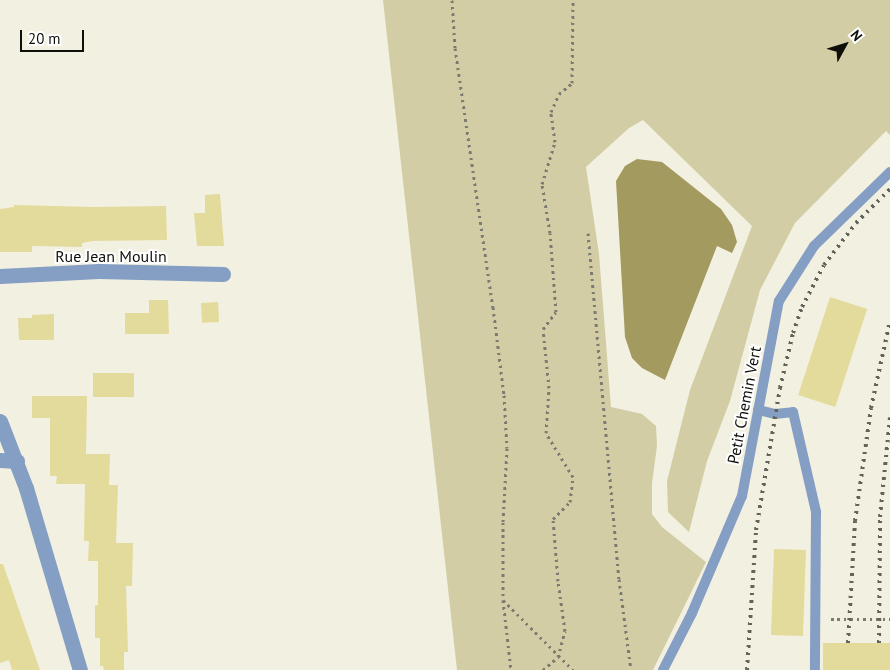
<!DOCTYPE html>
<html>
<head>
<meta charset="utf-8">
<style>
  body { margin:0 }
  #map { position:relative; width:890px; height:670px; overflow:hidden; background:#f2f0e1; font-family:"PT Sans",sans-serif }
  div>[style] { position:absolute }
  .green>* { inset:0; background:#d2cda4 }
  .water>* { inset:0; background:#a29a5e }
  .building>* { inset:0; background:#e3db9c; transform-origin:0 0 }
  .path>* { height:3px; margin-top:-1.5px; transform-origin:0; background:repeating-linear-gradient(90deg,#7c7b71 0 2.5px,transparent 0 6.5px) }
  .lane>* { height:10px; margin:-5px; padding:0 5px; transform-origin:5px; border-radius:5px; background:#859ec4 }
  .street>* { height:15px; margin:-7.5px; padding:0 7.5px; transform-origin:7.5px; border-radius:7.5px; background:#859ec4 }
  .rail>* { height:4px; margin-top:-2px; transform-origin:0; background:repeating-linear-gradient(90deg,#64635a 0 2.5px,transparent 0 7.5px) }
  span { translate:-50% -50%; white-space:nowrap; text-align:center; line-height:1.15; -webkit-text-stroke:4px #fff; paint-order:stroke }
  .street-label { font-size:16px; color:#0f0f0a }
  .north { position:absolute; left:820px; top:20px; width:50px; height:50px; -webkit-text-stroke:4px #fff; paint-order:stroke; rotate:51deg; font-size:14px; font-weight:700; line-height:20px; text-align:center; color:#0f0f0a }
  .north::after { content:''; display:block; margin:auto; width:18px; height:22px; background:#0f0f0a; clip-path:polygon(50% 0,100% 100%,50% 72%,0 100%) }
  .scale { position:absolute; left:20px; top:30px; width:64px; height:22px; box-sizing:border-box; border:2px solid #0f0f0a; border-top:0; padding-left:6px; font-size:15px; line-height:18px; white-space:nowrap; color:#0f0f0a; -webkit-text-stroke:4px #fff; paint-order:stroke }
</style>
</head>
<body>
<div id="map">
  <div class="green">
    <div style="clip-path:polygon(383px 0,890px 0,890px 135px,886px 131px,795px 223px,760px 290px,730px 401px,707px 461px,689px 532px,668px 512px,667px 481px,690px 390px,752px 226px,643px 120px,629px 128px,586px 167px,599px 254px,611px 407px,642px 414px,656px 426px,657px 446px,652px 483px,652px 514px,662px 527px,706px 562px,653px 670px,457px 670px)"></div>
  </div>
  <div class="water">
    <div style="clip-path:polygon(637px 159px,662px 162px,721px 209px,732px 225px,737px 242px,732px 253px,717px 246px,665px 380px,642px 368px,632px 358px,625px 337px,616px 181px,625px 166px)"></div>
  </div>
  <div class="building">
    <div style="clip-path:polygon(220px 194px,224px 246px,197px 246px,194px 213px,205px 213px,205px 195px)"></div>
    <div style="clip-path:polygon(14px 205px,93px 207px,166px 206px,167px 240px,93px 241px,82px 243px,82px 247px,32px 246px,32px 252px,0 252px,0 209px,14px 207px)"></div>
    <div style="left:830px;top:297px;width:39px;height:103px;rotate:18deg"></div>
    <div style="clip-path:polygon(149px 300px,168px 300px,169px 334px,125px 334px,125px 313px,149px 313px)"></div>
    <div style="left:218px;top:302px;width:20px;height:17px;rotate:87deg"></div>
    <div style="clip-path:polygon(54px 314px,54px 340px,19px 340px,18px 318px,32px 318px,32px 315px)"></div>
    <div style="left:93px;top:373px;width:41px;height:24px"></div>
    <div style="clip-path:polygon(32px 396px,87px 396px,86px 454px,110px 454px,109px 485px,118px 485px,116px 543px,133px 543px,132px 586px,126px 586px,128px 652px,124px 652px,124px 670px,104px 670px,103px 666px,100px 666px,100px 638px,95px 638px,95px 605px,98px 605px,98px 561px,88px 561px,89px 541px,84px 541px,85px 484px,56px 484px,57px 476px,50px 476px,50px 418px,32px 418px)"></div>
    <div style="left:774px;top:549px;width:32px;height:86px;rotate:2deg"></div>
    <div style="clip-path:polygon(0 564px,3px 564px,40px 670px,12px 670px,9px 660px,0 663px)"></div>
    <div style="left:823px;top:643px;width:67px;height:27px"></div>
  </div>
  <div class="path">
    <div style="left:452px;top:0;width:48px;rotate:86.4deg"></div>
    <div style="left:455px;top:48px;width:262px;rotate:81.7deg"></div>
    <div style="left:493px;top:307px;width:89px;rotate:82.9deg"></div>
    <div style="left:504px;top:395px;width:53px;rotate:86.8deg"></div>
    <div style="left:507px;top:448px;width:74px;rotate:93.1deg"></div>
    <div style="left:503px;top:522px;width:78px;rotate:90deg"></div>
    <div style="left:503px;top:600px;width:70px;rotate:83.5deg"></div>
    <div style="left:588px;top:233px;width:347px;rotate:84.9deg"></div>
    <div style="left:619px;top:579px;width:92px;rotate:82.5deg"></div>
    <div style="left:503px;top:600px;width:99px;rotate:45deg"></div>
    <div style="left:831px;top:619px;width:59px"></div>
    <div style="left:543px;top:670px;width:20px;rotate:-41deg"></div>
    <div style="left:558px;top:657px;width:27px;rotate:-75deg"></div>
    <div style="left:565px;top:631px;width:50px;rotate:-98deg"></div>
    <div style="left:558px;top:581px;width:62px;rotate:-94.6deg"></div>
    <div style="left:553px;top:519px;width:24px;rotate:-45deg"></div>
    <div style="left:570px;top:502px;width:25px;rotate:-83deg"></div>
    <div style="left:573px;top:477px;width:52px;rotate:-121.5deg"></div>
    <div style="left:546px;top:433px;width:45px;rotate:-86.2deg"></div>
    <div style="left:549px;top:388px;width:59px;rotate:-95.8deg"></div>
    <div style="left:543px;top:329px;width:21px;rotate:-53deg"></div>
    <div style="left:556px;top:312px;width:79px;rotate:-94.3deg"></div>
    <div style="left:550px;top:233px;width:50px;rotate:-99.3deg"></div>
    <div style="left:542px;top:184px;width:44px;rotate:-72.8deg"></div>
    <div style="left:555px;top:142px;width:30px;rotate:-98deg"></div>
    <div style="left:551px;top:112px;width:20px;rotate:-66deg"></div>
    <div style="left:559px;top:94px;width:17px;rotate:-40deg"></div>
    <div style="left:572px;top:83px;width:83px;rotate:-89.3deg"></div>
  </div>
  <div class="lane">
    <div style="left:758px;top:410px;width:17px;rotate:13deg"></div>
    <div style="left:775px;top:414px;width:18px;rotate:-6deg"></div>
    <div style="left:793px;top:412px;width:103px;rotate:77deg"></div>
    <div style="left:816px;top:512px;width:158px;rotate:90.4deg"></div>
    <div style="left:663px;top:670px;width:64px;rotate:-63deg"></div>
    <div style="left:692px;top:613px;width:127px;rotate:-66.9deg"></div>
    <div style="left:742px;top:496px;width:198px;rotate:-79.3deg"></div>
    <div style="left:779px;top:301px;width:65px;rotate:-57.5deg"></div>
    <div style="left:814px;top:246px;width:106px;rotate:-44.2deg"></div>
  </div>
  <div class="street">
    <div style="left:0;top:276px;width:99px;rotate:-2.9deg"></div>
    <div style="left:99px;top:271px;width:124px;rotate:1.4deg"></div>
    <div style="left:0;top:421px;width:72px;rotate:68.8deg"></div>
    <div style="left:26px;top:488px;width:190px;rotate:73.5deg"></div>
    <div style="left:0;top:460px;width:17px;rotate:3deg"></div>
  </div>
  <div class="rail">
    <div style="left:848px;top:643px;width:122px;rotate:-86.7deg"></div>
    <div style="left:855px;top:521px;width:114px;rotate:-81.9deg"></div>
    <div style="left:871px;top:408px;width:89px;rotate:-77.7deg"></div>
    <div style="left:879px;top:643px;width:126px;rotate:-89.5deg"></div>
    <div style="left:880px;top:517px;width:100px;rotate:-84.3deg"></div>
    <div style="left:747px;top:670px;width:140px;rotate:-86.3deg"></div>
    <div style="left:756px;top:530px;width:144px;rotate:-80.4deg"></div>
    <div style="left:780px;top:388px;width:57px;rotate:-76.7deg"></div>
    <div style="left:793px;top:333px;width:28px;rotate:-71deg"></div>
    <div style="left:802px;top:307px;width:47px;rotate:-62.4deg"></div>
    <div style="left:824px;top:265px;width:53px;rotate:-52.7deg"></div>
    <div style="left:856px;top:223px;width:48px;rotate:-45deg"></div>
  </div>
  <div class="street-label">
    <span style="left:111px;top:256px">Rue Jean Moulin</span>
    <span style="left:744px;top:405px;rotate:-79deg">Petit Chemin Vert</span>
  </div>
  <div class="north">N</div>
  <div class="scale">20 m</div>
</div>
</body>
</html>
